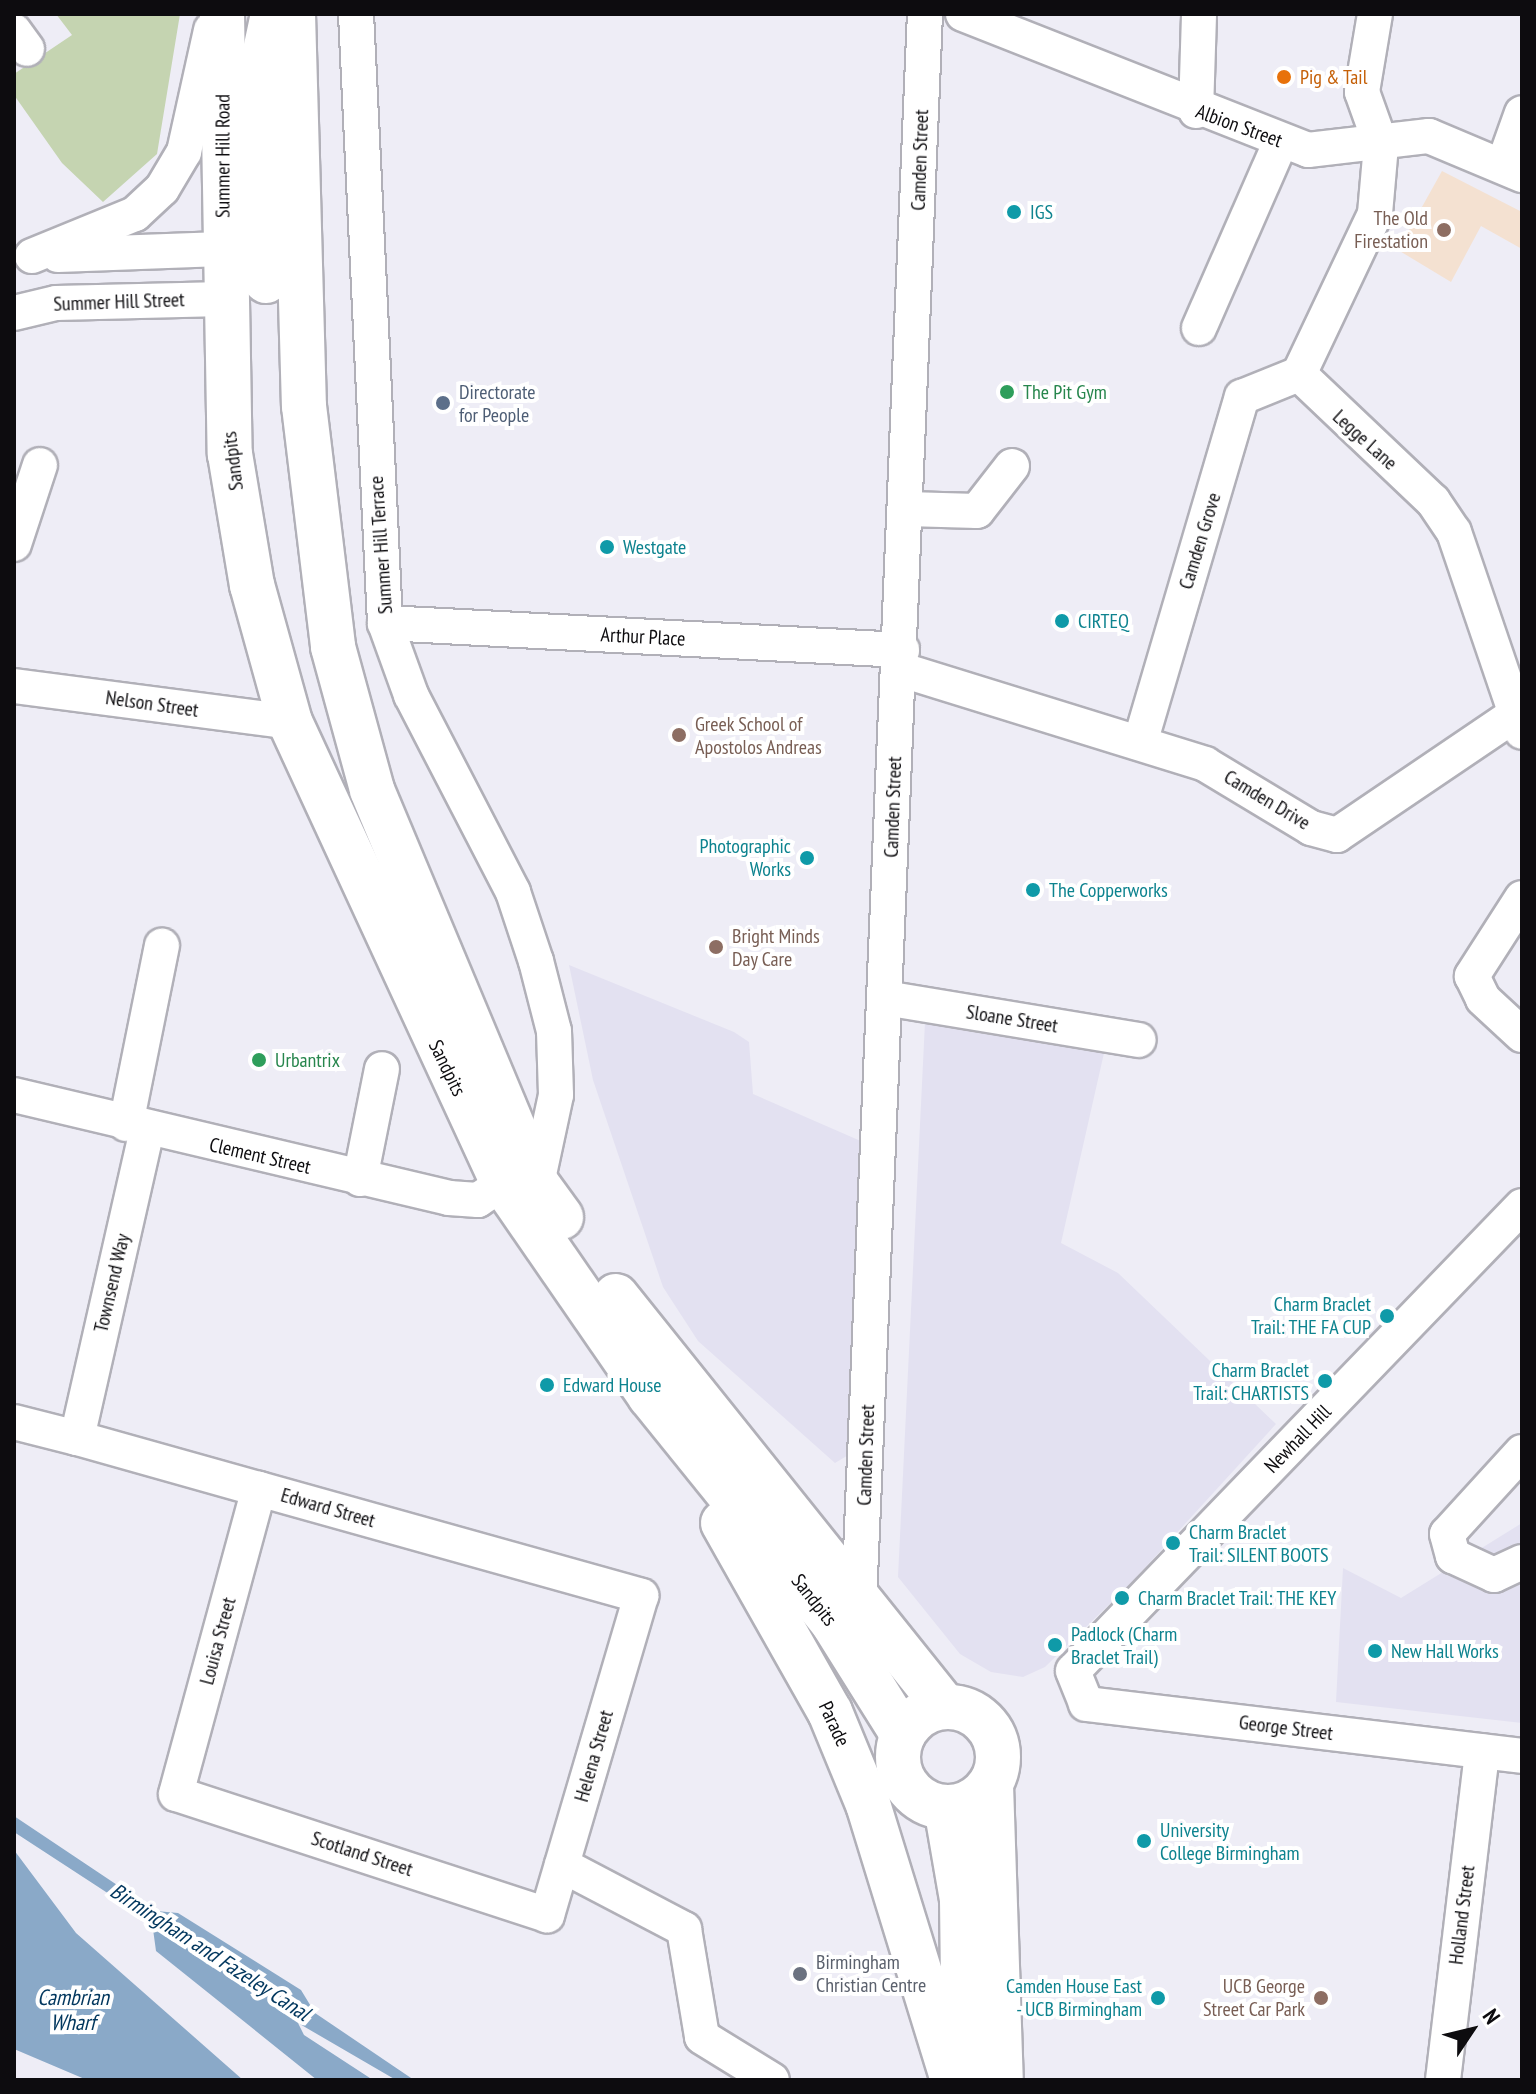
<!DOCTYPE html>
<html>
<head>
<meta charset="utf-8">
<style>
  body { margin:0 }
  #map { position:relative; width:1536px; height:2094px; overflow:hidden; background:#eeedf6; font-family:"PT Sans Narrow",sans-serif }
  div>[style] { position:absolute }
  .built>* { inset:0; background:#e3e1f1 }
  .education>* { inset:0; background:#f4e1d1 }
  .green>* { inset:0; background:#c5d4b1 }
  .water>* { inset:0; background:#8aa9c8 }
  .roads { filter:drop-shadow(2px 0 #b1b0b8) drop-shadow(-2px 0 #b1b0b8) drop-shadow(0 2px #b1b0b8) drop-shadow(0 -2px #b1b0b8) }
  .minor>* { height:34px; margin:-17px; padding:0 17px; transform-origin:17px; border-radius:17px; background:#fff }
  .major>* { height:44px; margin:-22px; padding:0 22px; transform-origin:22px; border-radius:22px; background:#fff }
  .major>.ring { margin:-22px; padding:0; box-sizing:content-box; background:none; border:44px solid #fff; border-radius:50% }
  .dots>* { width:22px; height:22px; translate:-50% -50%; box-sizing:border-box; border:4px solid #fff; border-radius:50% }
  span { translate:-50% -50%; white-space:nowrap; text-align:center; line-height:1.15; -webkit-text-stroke:8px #fff; paint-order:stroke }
  .food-label { font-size:20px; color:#c56008 }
  .left { translate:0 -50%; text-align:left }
  .street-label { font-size:20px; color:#0d0c0f }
  .culture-label { font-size:20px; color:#0d838f }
  .right { translate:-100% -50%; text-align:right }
  .education-label { font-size:20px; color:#785e54 }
  .service-label { font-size:20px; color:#4e5e75 }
  .leisure-label { font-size:20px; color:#27864d }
  .worship-label { font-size:20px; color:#5b616d }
  .water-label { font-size:22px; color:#02375e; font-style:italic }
  .frame { position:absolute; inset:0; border:16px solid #0d0c0f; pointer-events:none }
  .north { position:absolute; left:1432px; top:1990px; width:80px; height:80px; -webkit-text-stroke:6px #fff; paint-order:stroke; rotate:55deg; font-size:22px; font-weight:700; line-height:32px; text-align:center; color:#0d0c0f }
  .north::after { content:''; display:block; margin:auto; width:28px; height:36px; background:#0d0c0f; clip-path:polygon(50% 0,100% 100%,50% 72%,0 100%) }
</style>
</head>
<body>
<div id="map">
  <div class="built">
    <div style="clip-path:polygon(569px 965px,734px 1032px,749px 1042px,753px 1094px,863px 1142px,850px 1454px,835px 1463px,698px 1341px,663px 1287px,593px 1080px)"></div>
    <div style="clip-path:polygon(925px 1022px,1104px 1053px,1061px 1243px,1118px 1273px,1276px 1424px,1132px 1582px,1045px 1667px,1023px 1677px,991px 1672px,960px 1654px,898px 1577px)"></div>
    <div style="clip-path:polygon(1522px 1523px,1522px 1723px,1336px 1702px,1343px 1568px,1401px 1598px)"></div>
  </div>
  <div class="education">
    <div style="clip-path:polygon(1442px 171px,1522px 212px,1522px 249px,1481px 226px,1451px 282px,1398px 250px)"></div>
  </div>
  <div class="green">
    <div style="clip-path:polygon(56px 14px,180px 14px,157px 154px,103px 202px,62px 163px,14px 95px,14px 74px,72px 35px)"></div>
  </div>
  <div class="water">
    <div style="clip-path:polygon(14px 1816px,156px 1911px,178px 1913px,301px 1990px,315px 2013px,414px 2080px,396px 2080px,298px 2023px,304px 2035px,373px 2080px,317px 2080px,156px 1951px,152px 1922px,14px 1832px)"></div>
    <div style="clip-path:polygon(14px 1850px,76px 1933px,243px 2080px,87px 2080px,14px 2049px)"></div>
  </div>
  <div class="roads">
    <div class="minor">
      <div style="left:356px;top:14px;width:610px;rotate:87.27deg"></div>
      <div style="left:385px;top:623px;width:77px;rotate:70.1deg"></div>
      <div style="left:411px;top:695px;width:222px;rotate:62.6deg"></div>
      <div style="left:513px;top:892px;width:73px;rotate:71.6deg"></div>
      <div style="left:536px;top:961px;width:72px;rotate:75.6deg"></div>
      <div style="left:554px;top:1031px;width:64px;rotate:88.2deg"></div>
      <div style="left:556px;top:1095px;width:91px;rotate:102.1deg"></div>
      <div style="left:963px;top:14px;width:371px;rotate:21.5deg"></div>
      <div style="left:1308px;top:150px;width:122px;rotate:-6.6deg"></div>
      <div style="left:1429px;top:136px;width:101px;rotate:22.8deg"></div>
      <div style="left:1375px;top:14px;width:79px;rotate:99.5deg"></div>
      <div style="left:1362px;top:92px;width:56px;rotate:70.3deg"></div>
      <div style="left:1381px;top:145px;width:69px;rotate:95deg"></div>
      <div style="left:1375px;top:214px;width:177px;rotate:115.4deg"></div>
      <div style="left:1299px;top:374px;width:185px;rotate:43.5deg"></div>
      <div style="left:1433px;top:501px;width:37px;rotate:56deg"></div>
      <div style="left:1454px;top:532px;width:211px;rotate:71.2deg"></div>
      <div style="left:14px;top:31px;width:22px;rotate:54deg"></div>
      <div style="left:1196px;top:111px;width:97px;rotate:-88.2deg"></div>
      <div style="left:1503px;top:166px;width:56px;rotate:-70.3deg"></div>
      <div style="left:58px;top:255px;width:164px;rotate:-2.1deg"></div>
      <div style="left:32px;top:256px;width:111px;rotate:-22.2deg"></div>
      <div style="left:135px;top:214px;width:37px;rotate:-43deg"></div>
      <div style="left:162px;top:189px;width:43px;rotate:-59.3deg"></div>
      <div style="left:184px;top:152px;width:125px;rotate:-77.5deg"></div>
      <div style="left:14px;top:313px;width:43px;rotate:-13.4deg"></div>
      <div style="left:56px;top:303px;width:168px;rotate:-1.4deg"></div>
      <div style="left:1199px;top:328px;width:204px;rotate:-66.3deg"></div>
      <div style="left:907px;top:509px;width:70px;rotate:1.6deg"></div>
      <div style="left:977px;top:511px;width:57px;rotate:-52.1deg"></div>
      <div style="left:14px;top:544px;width:83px;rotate:-71.8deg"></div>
      <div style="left:385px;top:623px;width:518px;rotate:2.99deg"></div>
      <div style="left:899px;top:669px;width:320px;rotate:17.2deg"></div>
      <div style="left:1205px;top:764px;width:124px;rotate:31.1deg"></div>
      <div style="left:1311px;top:828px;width:27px;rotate:15deg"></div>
      <div style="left:1337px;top:835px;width:216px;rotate:-34.1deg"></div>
      <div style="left:14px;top:686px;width:278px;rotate:7.4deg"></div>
      <div style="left:1140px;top:743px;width:361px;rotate:-73.6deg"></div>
      <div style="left:1242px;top:397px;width:61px;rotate:-22deg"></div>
      <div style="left:1522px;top:898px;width:93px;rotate:122.7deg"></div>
      <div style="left:1472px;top:976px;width:25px;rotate:64deg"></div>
      <div style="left:1483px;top:999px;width:53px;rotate:42.7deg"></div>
      <div style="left:885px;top:998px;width:257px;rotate:9.4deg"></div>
      <div style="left:14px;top:1095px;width:447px;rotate:13.3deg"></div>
      <div style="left:449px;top:1198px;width:29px;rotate:4deg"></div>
      <div style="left:478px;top:1200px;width:30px;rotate:-34deg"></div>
      <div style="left:126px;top:1124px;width:182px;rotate:-78.6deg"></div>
      <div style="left:360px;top:1179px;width:112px;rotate:-78.7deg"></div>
      <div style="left:1522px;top:1206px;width:646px;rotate:134deg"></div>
      <div style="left:1073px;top:1671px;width:35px;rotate:68deg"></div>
      <div style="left:1086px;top:1704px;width:439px;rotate:6.8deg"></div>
      <div style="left:14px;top:1422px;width:65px;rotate:14.3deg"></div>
      <div style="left:77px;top:1438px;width:189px;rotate:15.7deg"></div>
      <div style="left:259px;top:1489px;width:397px;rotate:15.6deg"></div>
      <div style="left:641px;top:1596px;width:333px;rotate:106.4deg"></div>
      <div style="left:547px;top:1915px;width:390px;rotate:-161.9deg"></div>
      <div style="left:176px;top:1794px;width:316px;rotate:-74.8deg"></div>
      <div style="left:77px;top:1438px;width:317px;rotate:-77.2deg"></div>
      <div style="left:1522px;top:1452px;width:111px;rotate:132.4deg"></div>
      <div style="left:1447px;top:1534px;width:23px;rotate:75deg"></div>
      <div style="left:1453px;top:1556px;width:45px;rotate:24.9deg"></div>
      <div style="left:1494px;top:1575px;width:31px;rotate:-25deg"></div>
      <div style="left:859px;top:1601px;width:1588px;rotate:-87.62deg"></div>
      <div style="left:562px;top:1865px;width:138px;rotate:27.7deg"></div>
      <div style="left:684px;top:1929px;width:109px;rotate:80.5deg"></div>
      <div style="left:702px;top:2037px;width:82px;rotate:31.6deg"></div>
      <div style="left:1443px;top:2080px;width:331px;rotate:-83.2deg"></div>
    </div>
    <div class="major">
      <div style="left:222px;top:14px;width:440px;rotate:89deg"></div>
      <div style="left:230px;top:454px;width:133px;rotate:80.5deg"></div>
      <div style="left:252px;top:585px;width:142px;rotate:74.5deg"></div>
      <div style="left:290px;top:722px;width:508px;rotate:65.2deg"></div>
      <div style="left:503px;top:1183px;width:259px;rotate:55.4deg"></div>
      <div style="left:650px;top:1396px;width:292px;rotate:51.1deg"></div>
      <div style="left:833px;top:1623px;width:132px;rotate:58deg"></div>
      <div style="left:293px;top:14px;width:392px;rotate:88.4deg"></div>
      <div style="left:304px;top:406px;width:243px;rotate:83.1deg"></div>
      <div style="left:333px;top:647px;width:148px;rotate:74.7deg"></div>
      <div style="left:372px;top:790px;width:427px;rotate:67.3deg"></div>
      <div style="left:537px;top:1184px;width:41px;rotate:54deg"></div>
      <div style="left:266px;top:281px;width:216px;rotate:-91.1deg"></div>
      <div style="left:262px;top:65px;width:52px;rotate:-77.8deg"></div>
      <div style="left:616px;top:1296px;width:526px;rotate:51.32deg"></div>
      <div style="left:723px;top:1523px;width:217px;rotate:60.5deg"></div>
      <div style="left:830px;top:1712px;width:100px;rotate:67.6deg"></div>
      <div style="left:868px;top:1804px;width:289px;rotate:72.9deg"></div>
      <div class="ring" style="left:898px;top:1707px;width:56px;height:56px"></div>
      <div style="left:991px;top:1785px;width:295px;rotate:88.1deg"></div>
      <div style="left:946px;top:1807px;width:94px;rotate:80.2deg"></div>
      <div style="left:962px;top:1900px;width:162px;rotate:89.3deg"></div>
    </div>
  </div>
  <div class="dots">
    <div style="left:1284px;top:77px;background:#e8710a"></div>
    <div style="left:1014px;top:212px;background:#0f9aa8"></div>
    <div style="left:1444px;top:230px;background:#8d6e63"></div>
    <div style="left:1007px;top:392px;background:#2e9e5b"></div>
    <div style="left:443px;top:403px;background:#5c6f8a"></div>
    <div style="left:607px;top:547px;background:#0f9aa8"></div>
    <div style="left:1062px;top:621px;background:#0f9aa8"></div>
    <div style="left:679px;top:735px;background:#8d6e63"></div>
    <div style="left:807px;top:858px;background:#0f9aa8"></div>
    <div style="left:1033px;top:890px;background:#0f9aa8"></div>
    <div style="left:716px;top:947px;background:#8d6e63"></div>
    <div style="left:259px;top:1060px;background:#2e9e5b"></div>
    <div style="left:1387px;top:1316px;background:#0f9aa8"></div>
    <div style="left:1325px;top:1381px;background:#0f9aa8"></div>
    <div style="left:547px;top:1385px;background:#0f9aa8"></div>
    <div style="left:1173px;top:1543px;background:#0f9aa8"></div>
    <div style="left:1122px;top:1598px;background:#0f9aa8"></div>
    <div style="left:1055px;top:1645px;background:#0f9aa8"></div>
    <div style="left:1375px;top:1651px;background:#0f9aa8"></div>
    <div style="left:1144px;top:1841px;background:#0f9aa8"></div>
    <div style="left:800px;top:1974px;background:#6b7280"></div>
    <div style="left:1158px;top:1998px;background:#0f9aa8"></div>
    <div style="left:1321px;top:1998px;background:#8d6e63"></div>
  </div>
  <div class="food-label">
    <span class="left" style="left:1300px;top:77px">Pig &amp; Tail</span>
  </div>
  <div class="street-label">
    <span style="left:1239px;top:126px;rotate:20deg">Albion Street</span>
    <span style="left:223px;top:156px;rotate:-90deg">Summer Hill Road</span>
    <span style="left:920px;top:160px;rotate:-88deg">Camden Street</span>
    <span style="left:119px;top:302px;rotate:-2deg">Summer Hill Street</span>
    <span style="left:1365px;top:440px;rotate:42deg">Legge Lane</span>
    <span style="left:233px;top:461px;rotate:-97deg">Sandpits</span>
    <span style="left:1200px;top:541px;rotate:-73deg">Camden Grove</span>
    <span style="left:381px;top:545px;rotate:-94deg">Summer Hill Terrace</span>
    <span style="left:643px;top:637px;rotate:3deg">Arthur Place</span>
    <span style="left:152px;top:704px;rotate:8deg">Nelson Street</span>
    <span style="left:1267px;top:800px;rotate:31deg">Camden Drive</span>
    <span style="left:893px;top:807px;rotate:-88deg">Camden Street</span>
    <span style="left:1012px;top:1019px;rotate:9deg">Sloane Street</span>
    <span style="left:447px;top:1068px;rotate:64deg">Sandpits</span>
    <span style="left:260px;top:1156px;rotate:13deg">Clement Street</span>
    <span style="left:112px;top:1283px;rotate:-77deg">Townsend Way</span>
    <span style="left:1298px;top:1439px;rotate:-46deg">Newhall Hill</span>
    <span style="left:866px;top:1455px;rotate:-88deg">Camden Street</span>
    <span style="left:328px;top:1508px;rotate:16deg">Edward Street</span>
    <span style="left:814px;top:1600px;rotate:52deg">Sandpits</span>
    <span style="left:218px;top:1641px;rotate:-75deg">Louisa Street</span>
    <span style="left:834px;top:1724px;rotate:65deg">Parade</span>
    <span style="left:1286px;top:1728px;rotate:7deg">George Street</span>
    <span style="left:594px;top:1756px;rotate:-74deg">Helena Street</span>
    <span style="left:362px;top:1854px;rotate:18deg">Scotland Street</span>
    <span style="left:1462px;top:1915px;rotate:-83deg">Holland Street</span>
  </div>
  <div class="culture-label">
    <span class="left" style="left:1030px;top:212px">IGS</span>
    <span class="left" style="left:623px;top:547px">Westgate</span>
    <span class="left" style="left:1078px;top:621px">CIRTEQ</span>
    <span class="right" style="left:791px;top:858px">Photographic<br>Works</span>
    <span class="left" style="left:1049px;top:890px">The Copperworks</span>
    <span class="right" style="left:1371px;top:1316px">Charm Braclet<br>Trail: THE FA CUP</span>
    <span class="right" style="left:1309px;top:1382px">Charm Braclet<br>Trail: CHARTISTS</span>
    <span class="left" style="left:563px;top:1385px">Edward House</span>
    <span class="left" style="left:1189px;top:1544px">Charm Braclet<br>Trail: SILENT BOOTS</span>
    <span class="left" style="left:1138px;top:1598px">Charm Braclet Trail: THE KEY</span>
    <span class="left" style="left:1071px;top:1646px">Padlock (Charm<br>Braclet Trail)</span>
    <span class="left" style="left:1391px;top:1651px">New Hall Works</span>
    <span class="left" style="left:1160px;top:1842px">University<br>College Birmingham</span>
    <span class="right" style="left:1142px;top:1998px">Camden House East<br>- UCB Birmingham</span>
  </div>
  <div class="education-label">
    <span class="right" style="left:1428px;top:230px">The Old<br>Firestation</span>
    <span class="left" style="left:695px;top:736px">Greek School of<br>Apostolos Andreas</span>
    <span class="left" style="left:732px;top:948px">Bright Minds<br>Day Care</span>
    <span class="right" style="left:1305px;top:1998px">UCB George<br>Street Car Park</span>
  </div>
  <div class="service-label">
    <span class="left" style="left:459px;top:404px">Directorate<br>for People</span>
  </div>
  <div class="leisure-label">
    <span class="left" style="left:1023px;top:392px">The Pit Gym</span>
    <span class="left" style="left:275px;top:1060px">Urbantrix</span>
  </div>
  <div class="worship-label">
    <span class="left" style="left:816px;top:1974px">Birmingham<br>Christian Centre</span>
  </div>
  <div class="water-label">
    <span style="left:210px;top:1952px;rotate:33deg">Birmingham and Fazeley Canal</span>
    <span style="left:73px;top:2010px">Cambrian<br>Wharf</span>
  </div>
  <div class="frame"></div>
  <div class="north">N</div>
</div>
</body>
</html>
